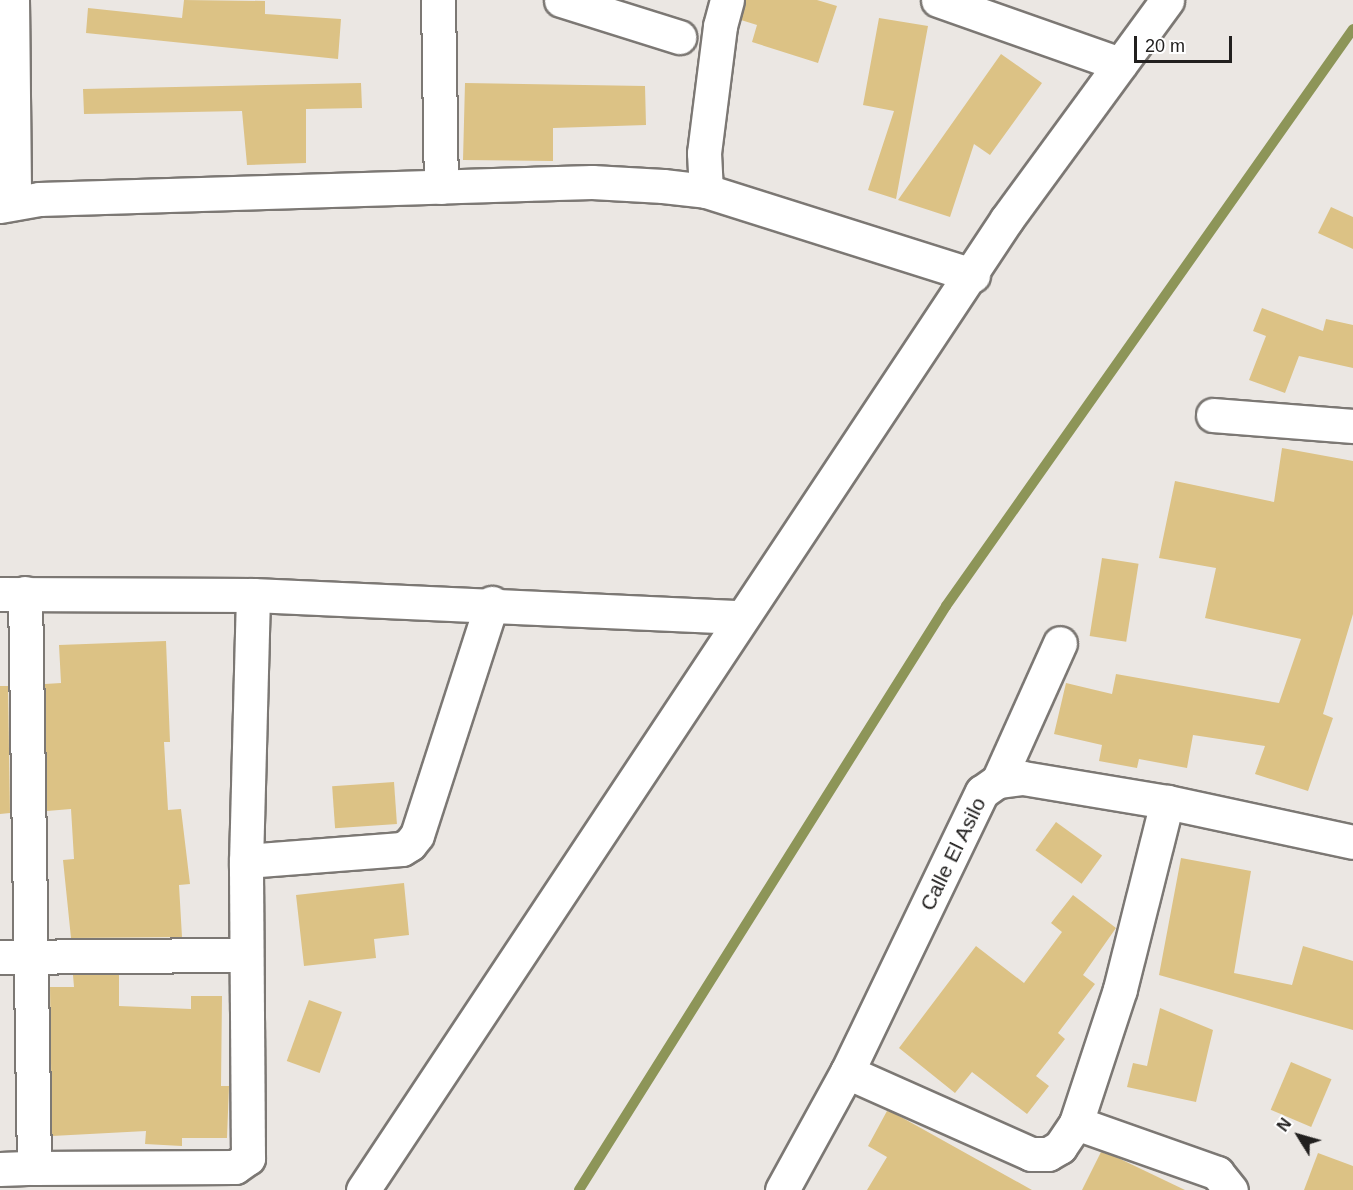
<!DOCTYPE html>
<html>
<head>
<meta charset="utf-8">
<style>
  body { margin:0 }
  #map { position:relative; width:1353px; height:1190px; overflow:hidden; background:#ebe7e3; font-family:Helvetica,sans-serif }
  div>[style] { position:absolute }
  .stream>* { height:10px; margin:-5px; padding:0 5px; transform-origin:5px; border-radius:5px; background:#8d9558 }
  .building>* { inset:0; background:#dcc285; transform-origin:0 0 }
  .roads { filter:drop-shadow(2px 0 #7c7874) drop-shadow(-2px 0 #7c7874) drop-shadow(0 2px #7c7874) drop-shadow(0 -2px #7c7874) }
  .minor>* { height:33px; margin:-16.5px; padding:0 16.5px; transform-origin:16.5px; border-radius:16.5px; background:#fff }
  span { translate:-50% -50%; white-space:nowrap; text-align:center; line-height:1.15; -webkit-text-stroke:5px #fff; paint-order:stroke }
  .street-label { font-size:21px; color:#22201f }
  .north { position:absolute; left:1269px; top:1106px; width:60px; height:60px; -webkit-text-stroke:4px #fff; paint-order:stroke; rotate:307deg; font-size:16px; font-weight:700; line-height:24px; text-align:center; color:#22201f }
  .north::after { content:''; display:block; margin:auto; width:21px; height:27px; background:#22201f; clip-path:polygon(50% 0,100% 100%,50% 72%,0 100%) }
  .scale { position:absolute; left:1134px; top:36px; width:98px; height:27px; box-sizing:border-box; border:3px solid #22201f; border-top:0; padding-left:8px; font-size:18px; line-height:21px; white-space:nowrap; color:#22201f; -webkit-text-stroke:4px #fff; paint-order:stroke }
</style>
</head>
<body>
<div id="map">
  <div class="stream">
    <div style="left:579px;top:1190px;width:690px;rotate:-57.85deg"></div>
    <div style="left:946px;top:606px;width:706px;rotate:-54.8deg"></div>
  </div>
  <div class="building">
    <div style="clip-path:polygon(184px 0,265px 1px,265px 14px,341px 19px,338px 59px,86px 33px,88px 8px,182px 18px)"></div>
    <div style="clip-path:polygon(745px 0,817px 0,837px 6px,818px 63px,752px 42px,757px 25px,741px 20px)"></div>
    <div style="clip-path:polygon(879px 18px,928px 26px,896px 199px,868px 190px,894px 111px,863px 105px)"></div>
    <div style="clip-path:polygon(1001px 54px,1042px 83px,990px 155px,974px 144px,950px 217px,898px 200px)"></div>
    <div style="clip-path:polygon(361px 83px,362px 108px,306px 109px,306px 163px,247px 165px,242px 111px,84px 114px,83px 89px)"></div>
    <div style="clip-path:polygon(465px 83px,645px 86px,646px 125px,553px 128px,553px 161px,463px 160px)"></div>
    <div style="clip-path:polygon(1331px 207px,1353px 217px,1353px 249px,1318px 233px)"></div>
    <div style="clip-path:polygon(1262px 308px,1323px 331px,1326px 319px,1353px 325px,1353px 368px,1299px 356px,1285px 393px,1249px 380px,1266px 336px,1253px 331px)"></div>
    <div style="clip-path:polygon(1282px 448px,1353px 461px,1353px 614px,1323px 714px,1333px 718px,1308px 791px,1255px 774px,1265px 746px,1193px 735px,1187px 768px,1139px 759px,1137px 768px,1099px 761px,1102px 745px,1054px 734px,1066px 683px,1112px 694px,1116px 674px,1279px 703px,1301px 639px,1205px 618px,1216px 568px,1159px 558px,1175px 481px,1274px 502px)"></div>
    <div style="left:1102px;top:558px;width:37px;height:79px;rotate:9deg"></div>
    <div style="clip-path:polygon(166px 641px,170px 742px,164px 742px,168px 810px,181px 809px,190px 884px,179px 885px,182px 937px,71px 938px,63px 860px,74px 859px,71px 809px,47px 811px,45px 684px,61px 683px,59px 645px)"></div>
    <div style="clip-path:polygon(0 686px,8px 686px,10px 813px,0 814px)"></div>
    <div style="left:394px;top:782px;width:42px;height:62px;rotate:86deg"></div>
    <div style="left:1056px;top:822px;width:57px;height:35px;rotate:36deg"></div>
    <div style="clip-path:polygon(1181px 858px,1251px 871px,1234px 973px,1292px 985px,1303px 946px,1353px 961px,1353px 1030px,1159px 975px)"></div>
    <div style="clip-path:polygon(404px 883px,409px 935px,374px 939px,376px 958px,304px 966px,296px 895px)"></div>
    <div style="clip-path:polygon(1073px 895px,1116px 928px,1083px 975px,1095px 984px,1058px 1033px,1065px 1039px,1036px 1076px,1049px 1086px,1027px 1114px,972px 1072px,955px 1093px,899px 1048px,976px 946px,1024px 983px,1062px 932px,1051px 923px)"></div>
    <div style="clip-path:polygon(73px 975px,119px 975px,119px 1006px,191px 1009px,191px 996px,222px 996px,221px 1086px,229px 1086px,227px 1138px,182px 1138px,182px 1146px,145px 1144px,146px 1131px,52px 1136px,50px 987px,74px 987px)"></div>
    <div style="left:309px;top:1000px;width:35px;height:65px;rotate:20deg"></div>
    <div style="clip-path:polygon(1160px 1008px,1213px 1030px,1196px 1102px,1127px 1087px,1133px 1063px,1147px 1066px)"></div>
    <div style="left:1291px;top:1062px;width:44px;height:52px;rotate:23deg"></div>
    <div style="clip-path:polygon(887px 1111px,892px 1112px,1032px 1190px,867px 1190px,887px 1157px,868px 1146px)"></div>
    <div style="clip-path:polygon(1101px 1152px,1116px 1157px,1185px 1190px,1082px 1190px)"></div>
    <div style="clip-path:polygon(1318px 1153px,1353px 1166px,1353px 1190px,1304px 1190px)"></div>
  </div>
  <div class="roads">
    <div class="minor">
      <div style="left:12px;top:0;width:203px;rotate:89.4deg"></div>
      <div style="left:438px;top:0;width:187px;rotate:89.1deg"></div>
      <div style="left:561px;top:0;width:124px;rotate:17.4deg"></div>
      <div style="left:938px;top:0;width:193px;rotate:19.4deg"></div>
      <div style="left:706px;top:191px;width:38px;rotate:-93deg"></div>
      <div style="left:704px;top:153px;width:128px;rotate:-82.8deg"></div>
      <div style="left:720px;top:26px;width:27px;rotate:-75deg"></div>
      <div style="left:0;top:206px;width:40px;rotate:-10deg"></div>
      <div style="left:39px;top:199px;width:553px;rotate:-1.76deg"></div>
      <div style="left:592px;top:182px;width:71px;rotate:3.2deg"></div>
      <div style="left:663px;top:186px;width:43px;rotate:6.6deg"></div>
      <div style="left:706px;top:191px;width:280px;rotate:17.5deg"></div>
      <div style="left:1213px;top:415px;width:140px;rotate:4.5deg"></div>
      <div style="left:25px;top:593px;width:575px;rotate:89.1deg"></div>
      <div style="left:34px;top:1168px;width:201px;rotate:-0.3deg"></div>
      <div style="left:235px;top:1167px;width:16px;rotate:-35deg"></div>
      <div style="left:248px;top:1158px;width:297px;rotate:-90.4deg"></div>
      <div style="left:0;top:594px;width:253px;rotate:0.2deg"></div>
      <div style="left:253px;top:595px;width:488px;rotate:2.6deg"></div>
      <div style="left:253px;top:595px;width:266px;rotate:91.5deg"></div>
      <div style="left:246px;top:861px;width:156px;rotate:-4.4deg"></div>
      <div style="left:402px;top:849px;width:9px;rotate:-32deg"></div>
      <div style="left:410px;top:844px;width:11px;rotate:-52deg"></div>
      <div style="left:417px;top:835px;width:244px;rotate:-72.1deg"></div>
      <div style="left:998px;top:781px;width:151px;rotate:-65.8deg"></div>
      <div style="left:0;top:957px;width:246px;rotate:-0.5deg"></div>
      <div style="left:847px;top:1072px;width:201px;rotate:24deg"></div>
      <div style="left:1031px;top:1154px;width:17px"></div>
      <div style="left:1048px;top:1154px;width:14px;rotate:-30deg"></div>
      <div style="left:1060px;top:1147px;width:29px;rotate:-56deg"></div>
      <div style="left:1076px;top:1123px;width:141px;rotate:-71.8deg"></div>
      <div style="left:1120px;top:989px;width:193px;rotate:-75.9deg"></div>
      <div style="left:1076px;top:1123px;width:150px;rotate:19.5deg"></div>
      <div style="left:1217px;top:1173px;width:22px;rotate:51deg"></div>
      <div style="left:0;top:1169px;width:34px;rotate:-2deg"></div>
      <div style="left:363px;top:1190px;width:1165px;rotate:-56.45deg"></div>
      <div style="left:1007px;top:219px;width:271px;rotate:-53.8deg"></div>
      <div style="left:782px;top:1190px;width:135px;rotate:-61.2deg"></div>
      <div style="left:847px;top:1072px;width:311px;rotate:-64.3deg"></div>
      <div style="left:982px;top:792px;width:19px;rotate:-35deg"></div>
      <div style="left:998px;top:781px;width:25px;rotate:-7deg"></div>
      <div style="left:1023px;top:778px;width:146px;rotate:9.5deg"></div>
      <div style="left:1167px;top:802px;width:190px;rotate:12.1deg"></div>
    </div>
  </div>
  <div class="street-label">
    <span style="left:953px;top:854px;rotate:-64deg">Calle El Asilo</span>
  </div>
  <div class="north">N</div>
  <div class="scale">20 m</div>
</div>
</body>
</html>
